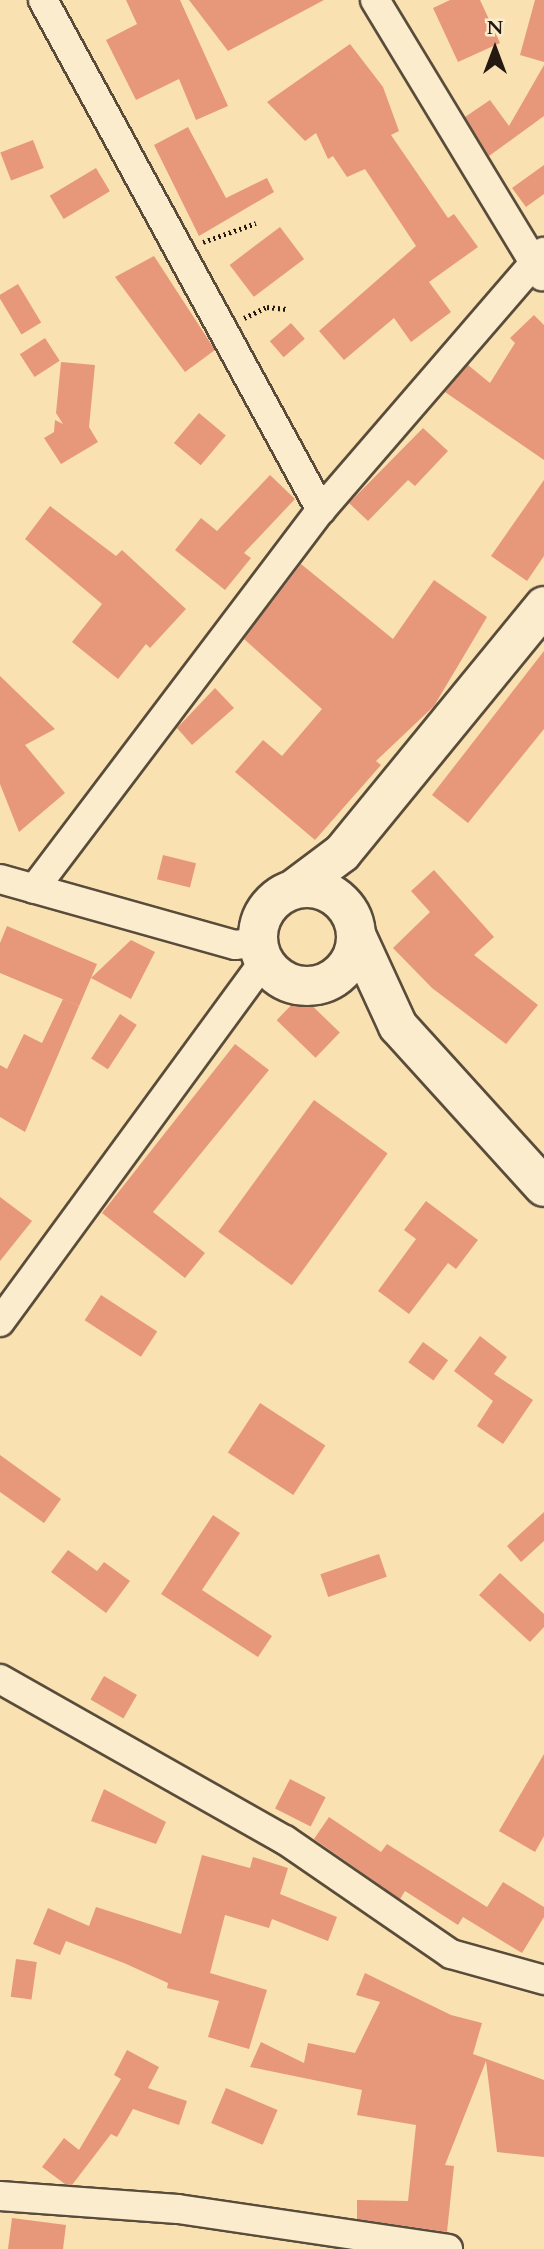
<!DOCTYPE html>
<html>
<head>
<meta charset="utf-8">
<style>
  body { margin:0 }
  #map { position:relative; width:544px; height:2249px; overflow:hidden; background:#f9e1b2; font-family:Cardo,serif }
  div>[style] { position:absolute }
  .building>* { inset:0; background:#e7987b; transform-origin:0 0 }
  .path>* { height:4.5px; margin-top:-2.25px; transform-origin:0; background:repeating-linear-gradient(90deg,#241a12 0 2px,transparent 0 5.5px) }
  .roads { filter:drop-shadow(2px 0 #594c3a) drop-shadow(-2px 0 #594c3a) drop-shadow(0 2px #594c3a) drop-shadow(0 -2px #594c3a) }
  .street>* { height:28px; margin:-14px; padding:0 14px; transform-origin:14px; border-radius:14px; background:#fbeccd }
  .secondary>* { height:38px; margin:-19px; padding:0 19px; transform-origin:19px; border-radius:19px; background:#fbeccd }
  .secondary>.ring { margin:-19px; padding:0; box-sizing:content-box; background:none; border:38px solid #fbeccd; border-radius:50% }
  span { translate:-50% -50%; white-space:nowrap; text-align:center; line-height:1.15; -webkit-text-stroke:5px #fbeccd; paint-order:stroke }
  .north { position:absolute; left:460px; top:14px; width:70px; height:70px; -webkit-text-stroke:5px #fbeccd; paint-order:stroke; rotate:0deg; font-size:19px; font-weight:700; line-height:28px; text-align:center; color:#241a12 }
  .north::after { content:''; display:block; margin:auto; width:24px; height:32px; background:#241a12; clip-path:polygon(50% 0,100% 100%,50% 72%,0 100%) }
</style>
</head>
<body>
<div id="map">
  <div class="building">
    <div style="clip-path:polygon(126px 0,180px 0,228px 106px,196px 120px,179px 79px,136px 100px,106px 40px,137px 24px)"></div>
    <div style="clip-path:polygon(189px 0,324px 0,228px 51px)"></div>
    <div style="clip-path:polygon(450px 0,480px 0,500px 43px,458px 62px,433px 8px)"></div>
    <div style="clip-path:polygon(535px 0,544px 0,544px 62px,520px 55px)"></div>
    <div style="clip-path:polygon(350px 44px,383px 87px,399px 131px,391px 135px,448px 218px,454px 214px,478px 247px,429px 282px,451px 312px,411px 342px,394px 318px,344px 360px,319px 331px,416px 246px,365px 169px,347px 177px,333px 156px,328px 159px,316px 133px,305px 141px,267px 102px)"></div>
    <div style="clip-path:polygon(544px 65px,544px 116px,489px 156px,465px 117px,490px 100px,509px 126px)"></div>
    <div style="clip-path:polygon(188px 127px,226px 198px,267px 178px,274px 192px,199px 236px,154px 145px)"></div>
    <div style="left:33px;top:140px;width:30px;height:35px;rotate:69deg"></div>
    <div style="clip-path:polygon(544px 165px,544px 194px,526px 207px,512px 188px)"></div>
    <div style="left:96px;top:168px;width:27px;height:54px;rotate:59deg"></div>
    <div style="left:280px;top:227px;width:40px;height:63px;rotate:53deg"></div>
    <div style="clip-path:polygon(154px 256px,215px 350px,185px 372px,115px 277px)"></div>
    <div style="left:18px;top:284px;width:45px;height:23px;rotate:59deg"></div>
    <div style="clip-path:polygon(534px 315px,544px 325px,544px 460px,445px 392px,468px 365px,490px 383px,515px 343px,510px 338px)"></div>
    <div style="left:291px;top:323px;width:21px;height:28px;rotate:49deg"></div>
    <div style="left:45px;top:338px;width:27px;height:30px;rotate:57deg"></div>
    <div style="clip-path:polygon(61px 362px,95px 365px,89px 427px,98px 442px,61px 464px,44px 438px,54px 432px,55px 420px,63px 424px,56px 413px)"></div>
    <div style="left:199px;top:413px;width:35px;height:39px;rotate:40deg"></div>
    <div style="clip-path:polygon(423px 428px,448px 451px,415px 486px,408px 480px,368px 521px,349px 503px)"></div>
    <div style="clip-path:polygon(270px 475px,295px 499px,244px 553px,251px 558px,225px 590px,175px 550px,201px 518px,217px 531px)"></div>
    <div style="clip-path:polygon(544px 480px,544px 556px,527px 581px,491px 556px)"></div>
    <div style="clip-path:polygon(50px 506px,116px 556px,122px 550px,186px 609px,150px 648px,146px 644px,118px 679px,72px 642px,102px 604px,25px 539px)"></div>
    <div style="clip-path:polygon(301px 564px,393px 639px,434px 580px,487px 617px,434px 706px,376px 761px,381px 765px,315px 840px,235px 772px,263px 740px,282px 756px,322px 709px,244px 639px)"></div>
    <div style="clip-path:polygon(544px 651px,544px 729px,468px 823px,432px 795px)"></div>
    <div style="clip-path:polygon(0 676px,55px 729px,25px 745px,65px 793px,19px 832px,0 784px)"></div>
    <div style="clip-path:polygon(215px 688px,234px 708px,192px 745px,177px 728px)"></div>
    <div style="left:163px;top:855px;width:34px;height:25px;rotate:14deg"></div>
    <div style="clip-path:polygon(434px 870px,494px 937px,474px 955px,538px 1005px,506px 1044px,432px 988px,393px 948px,430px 912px,411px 891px)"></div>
    <div style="clip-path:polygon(7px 926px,97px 964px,79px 1006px,0 973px,0 943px)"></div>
    <div style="clip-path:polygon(131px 940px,155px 952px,131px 999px,91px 978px)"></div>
    <div style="left:301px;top:995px;width:54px;height:35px;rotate:44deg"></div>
    <div style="clip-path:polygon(63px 999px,79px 1006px,25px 1132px,0 1117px,0 1065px,7px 1069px,24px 1034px,42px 1043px)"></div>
    <div style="left:120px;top:1014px;width:20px;height:53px;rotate:33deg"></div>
    <div style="clip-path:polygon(235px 1044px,269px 1070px,153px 1212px,205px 1253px,185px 1278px,102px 1213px)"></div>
    <div style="left:314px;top:1100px;width:91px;height:163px;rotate:36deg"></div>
    <div style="clip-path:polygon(0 1197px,32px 1221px,0 1261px)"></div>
    <div style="clip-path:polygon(426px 1201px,478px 1240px,456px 1269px,448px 1263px,409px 1314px,378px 1291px,416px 1239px,404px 1230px)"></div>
    <div style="left:101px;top:1295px;width:67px;height:30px;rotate:33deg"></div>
    <div style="clip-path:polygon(480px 1336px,507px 1357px,494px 1374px,533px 1400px,503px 1444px,477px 1426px,493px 1401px,454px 1371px)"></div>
    <div style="left:423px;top:1342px;width:31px;height:25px;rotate:36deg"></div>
    <div style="left:260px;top:1403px;width:78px;height:59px;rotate:33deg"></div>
    <div style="clip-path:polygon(0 1455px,61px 1499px,44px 1523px,0 1492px)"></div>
    <div style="clip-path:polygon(544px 1512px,544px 1541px,521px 1562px,507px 1546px)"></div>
    <div style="clip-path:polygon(213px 1515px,240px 1533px,202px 1590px,272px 1636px,258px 1657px,161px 1594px)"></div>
    <div style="clip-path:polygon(68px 1550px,97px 1571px,104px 1562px,130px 1581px,106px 1613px,51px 1572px)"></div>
    <div style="left:379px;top:1554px;width:24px;height:62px;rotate:71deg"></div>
    <div style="clip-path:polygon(500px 1573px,544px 1614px,544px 1627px,530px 1642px,479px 1595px)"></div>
    <div style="left:104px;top:1676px;width:38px;height:27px;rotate:30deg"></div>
    <div style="clip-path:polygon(544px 1754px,544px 1836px,535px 1852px,499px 1831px)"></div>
    <div style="left:290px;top:1779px;width:40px;height:33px;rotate:27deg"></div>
    <div style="clip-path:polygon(104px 1789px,166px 1822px,156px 1844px,91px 1821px)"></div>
    <div style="clip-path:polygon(329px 1817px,381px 1852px,387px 1844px,487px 1907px,503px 1882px,544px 1907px,544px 1917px,522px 1953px,463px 1917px,458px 1925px,405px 1891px,400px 1899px,314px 1839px)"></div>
    <div style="clip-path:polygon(202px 1855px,250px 1868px,253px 1857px,288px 1868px,280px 1894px,337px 1917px,328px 1941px,272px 1919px,269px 1928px,225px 1915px,210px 1973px,267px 1990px,249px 2049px,208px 2037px,219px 2001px,167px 1988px,168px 1983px,124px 1963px,66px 1941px,60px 1955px,33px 1944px,48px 1908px,89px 1926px,96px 1907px,181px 1934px)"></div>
    <div style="left:16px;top:1959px;width:21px;height:38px;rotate:8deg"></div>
    <div style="clip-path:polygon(365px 1973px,451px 2015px,482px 2023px,473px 2054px,544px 2080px,544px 2157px,497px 2152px,486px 2061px,445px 2165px,454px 2166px,447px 2232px,357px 2219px,357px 2200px,408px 2201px,416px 2125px,357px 2115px,362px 2090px,250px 2067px,261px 2042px,304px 2063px,308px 2043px,355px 2053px,380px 2002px,356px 1995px)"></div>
    <div style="clip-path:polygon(127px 2050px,159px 2067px,148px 2088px,187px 2101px,179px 2125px,133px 2109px,117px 2137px,111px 2134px,72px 2185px,65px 2184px,42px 2167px,64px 2138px,79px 2150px,121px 2079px,114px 2075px)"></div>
    <div style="left:226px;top:2088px;width:56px;height:38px;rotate:23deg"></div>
    <div style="clip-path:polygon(12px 2218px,66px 2225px,63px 2249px,8px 2249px)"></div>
  </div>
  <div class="path">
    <div style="left:203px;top:242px;width:56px;rotate:-19.7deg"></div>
    <div style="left:244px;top:318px;width:25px;rotate:-26deg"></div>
    <div style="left:267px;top:307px;width:20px;rotate:6deg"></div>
  </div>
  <div class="roads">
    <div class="street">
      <div style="left:43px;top:0;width:581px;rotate:61.41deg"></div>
      <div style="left:375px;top:0;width:323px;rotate:58.8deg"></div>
      <div style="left:0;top:879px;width:244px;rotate:15.7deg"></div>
      <div style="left:235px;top:945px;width:23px;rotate:-7deg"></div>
      <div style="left:34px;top:889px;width:475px;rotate:-52.9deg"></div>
      <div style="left:321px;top:510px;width:341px;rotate:-49.2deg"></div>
      <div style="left:0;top:1322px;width:447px;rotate:-53.8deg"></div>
      <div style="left:0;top:1679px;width:327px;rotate:29.5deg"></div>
      <div style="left:285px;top:1840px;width:201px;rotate:34.5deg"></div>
      <div style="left:451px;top:1954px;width:97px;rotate:15.6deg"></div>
      <div style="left:0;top:2196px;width:178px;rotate:4.2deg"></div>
      <div style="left:178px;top:2209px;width:273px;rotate:8.4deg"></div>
    </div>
    <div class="secondary">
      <div class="ring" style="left:258px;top:888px;width:60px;height:60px"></div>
      <div style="left:294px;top:889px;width:60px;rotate:-36.9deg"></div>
      <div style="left:342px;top:853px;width:319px;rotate:-50.7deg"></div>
      <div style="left:357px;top:937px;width:98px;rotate:65.3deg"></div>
      <div style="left:398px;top:1026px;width:217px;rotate:47.8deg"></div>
    </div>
  </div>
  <div class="north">N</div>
</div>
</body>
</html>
